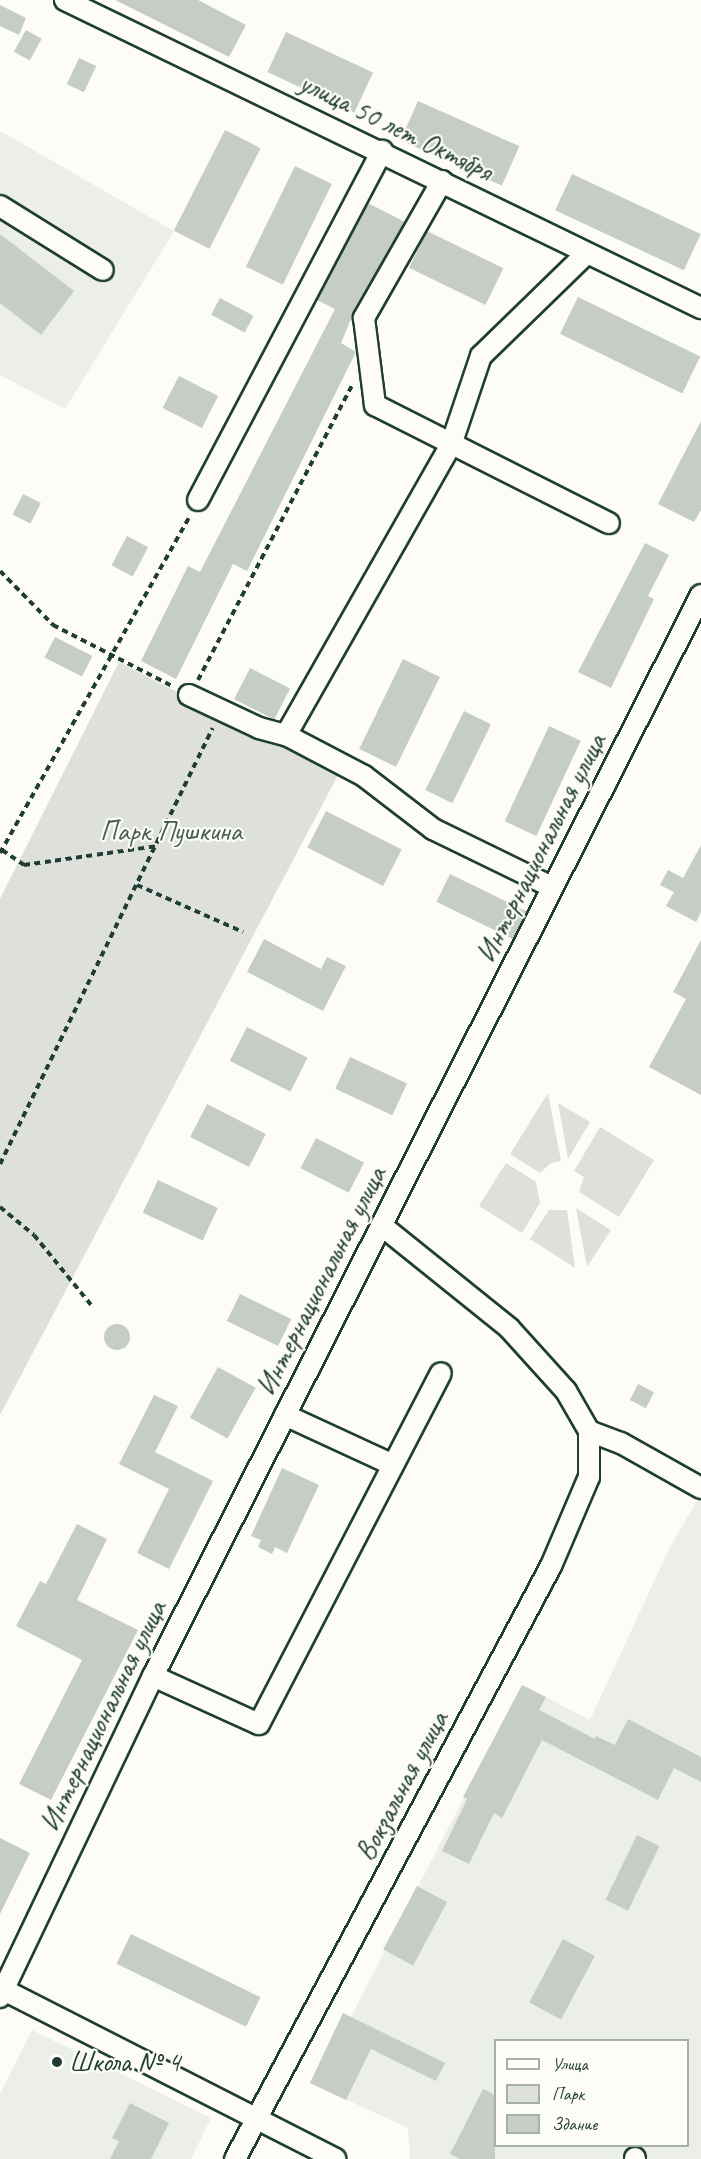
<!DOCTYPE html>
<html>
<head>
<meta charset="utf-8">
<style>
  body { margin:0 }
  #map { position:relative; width:701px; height:2159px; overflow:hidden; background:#fdfcf7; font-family:Caveat,sans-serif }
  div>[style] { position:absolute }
  .built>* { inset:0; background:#eceee9 }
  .green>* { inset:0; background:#dde0db }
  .building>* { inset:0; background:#c6cdc7; transform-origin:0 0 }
  .round { border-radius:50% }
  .path>* { height:4px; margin-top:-2px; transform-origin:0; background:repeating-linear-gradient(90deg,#1f3d34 0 6px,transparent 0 10.5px) }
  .roads { filter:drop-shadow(2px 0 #1f3d34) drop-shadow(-2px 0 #1f3d34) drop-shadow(0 2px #1f3d34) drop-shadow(0 -2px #1f3d34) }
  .minor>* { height:20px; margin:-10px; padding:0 10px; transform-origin:10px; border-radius:10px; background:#fdfcf7 }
  .dots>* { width:16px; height:16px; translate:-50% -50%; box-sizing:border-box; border:3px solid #fdfcf7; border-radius:50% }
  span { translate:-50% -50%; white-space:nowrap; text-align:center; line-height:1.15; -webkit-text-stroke:4.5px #fdfcf7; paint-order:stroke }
  .street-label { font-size:28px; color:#1f3d34 }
  .park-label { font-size:28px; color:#455e55 }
  .poi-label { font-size:28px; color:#1f3d34 }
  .left { translate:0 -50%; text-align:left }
  .legend { position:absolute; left:494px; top:2039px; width:195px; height:108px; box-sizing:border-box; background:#fdfcf7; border:2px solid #a4b0a9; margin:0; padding:8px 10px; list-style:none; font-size:18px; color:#1f3d34 }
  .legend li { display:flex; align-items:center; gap:12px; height:30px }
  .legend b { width:30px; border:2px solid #a4b0a9 }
</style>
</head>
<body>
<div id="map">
  <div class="built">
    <div style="clip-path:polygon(0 131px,174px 231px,65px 409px,0 375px)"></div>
    <div style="clip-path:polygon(evenodd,701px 1494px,701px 2159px,410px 2159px,408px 2128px,310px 2083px,343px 2013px,351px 2017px,522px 1685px,590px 1720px,669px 1549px,701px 1494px,496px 2040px,688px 2040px,688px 2146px,496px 2146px,496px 2040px)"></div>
    <div style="clip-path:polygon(32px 2030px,211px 2118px,191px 2159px,0 2159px,0 2094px)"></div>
  </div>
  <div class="green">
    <div style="clip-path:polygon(119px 662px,338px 775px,0 1415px,0 899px)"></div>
    <div style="clip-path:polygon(548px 1093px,561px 1161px,551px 1163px,540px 1173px,510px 1154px)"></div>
    <div style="clip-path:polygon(558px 1103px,590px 1122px,568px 1159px)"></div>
    <div style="clip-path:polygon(600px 1127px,654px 1160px,619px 1217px,579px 1192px,584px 1177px,574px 1171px)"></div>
    <div style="clip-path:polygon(506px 1163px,536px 1182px,540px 1203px,522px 1233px,479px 1206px)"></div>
    <div style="clip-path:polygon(576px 1208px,611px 1230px,587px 1267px)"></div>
    <div style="clip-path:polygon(549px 1210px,567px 1210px,575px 1268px,530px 1239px)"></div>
  </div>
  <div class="building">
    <div style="clip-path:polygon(115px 0,198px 0,246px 25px,229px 57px)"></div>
    <div style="clip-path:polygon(0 5px,26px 18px,19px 35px,0 26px)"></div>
    <div style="left:26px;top:30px;width:18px;height:25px;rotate:29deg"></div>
    <div style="left:286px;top:32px;width:96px;height:44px;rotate:25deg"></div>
    <div style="left:79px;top:58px;width:19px;height:29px;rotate:25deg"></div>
    <div style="left:418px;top:101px;width:111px;height:43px;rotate:24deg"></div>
    <div style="left:225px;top:130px;width:40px;height:113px;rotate:27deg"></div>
    <div style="left:295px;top:166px;width:41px;height:112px;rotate:26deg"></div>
    <div style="left:572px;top:174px;width:142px;height:40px;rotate:25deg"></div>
    <div style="clip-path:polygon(368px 203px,405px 222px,354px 312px,341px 343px,356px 352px,247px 571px,233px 564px,176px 679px,141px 661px,188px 566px,200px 572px,335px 309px,317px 300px)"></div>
    <div style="left:427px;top:231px;width:85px;height:41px;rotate:26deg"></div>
    <div style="clip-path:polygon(0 234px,74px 291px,41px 335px,0 303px)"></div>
    <div style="left:578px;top:297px;width:136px;height:41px;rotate:26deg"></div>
    <div style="left:220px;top:298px;width:38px;height:19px;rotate:28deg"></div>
    <div style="left:179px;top:376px;width:44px;height:36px;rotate:27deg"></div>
    <div style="clip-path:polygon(701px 421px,701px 510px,694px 522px,658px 504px)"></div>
    <div style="left:23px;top:494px;width:20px;height:23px;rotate:27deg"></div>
    <div style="left:127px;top:536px;width:24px;height:33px;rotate:28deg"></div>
    <div style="clip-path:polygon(645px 543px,669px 555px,648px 596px,654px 599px,611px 688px,578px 672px)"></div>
    <div style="left:55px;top:637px;width:42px;height:23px;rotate:27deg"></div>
    <div style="left:403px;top:659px;width:41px;height:100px;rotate:26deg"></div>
    <div style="left:250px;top:668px;width:45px;height:35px;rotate:27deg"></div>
    <div style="left:464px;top:711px;width:30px;height:88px;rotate:26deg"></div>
    <div style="left:549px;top:726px;width:35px;height:105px;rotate:25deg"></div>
    <div style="left:326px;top:811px;width:85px;height:41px;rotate:27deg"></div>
    <div style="clip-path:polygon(701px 845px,701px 912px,696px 922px,666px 906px,674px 892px,660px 885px,668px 870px,683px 878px)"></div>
    <div style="left:450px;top:874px;width:86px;height:31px;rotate:26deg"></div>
    <div style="clip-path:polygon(264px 939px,321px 969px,327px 957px,346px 966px,323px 1011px,247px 972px)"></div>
    <div style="clip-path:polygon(701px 940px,701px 1095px,649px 1067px,686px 999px,673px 992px)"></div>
    <div style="left:247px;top:1027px;width:68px;height:38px;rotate:27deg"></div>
    <div style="left:350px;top:1057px;width:63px;height:35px;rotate:25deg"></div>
    <div style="left:207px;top:1104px;width:66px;height:37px;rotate:27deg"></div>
    <div style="left:316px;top:1138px;width:54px;height:34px;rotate:27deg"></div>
    <div style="left:158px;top:1180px;width:66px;height:36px;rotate:25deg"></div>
    <div style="left:240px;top:1294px;width:57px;height:30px;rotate:26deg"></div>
    <div class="round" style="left:104px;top:1324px;width:26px;height:26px"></div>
    <div style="left:218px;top:1367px;width:43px;height:58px;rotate:29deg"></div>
    <div style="left:638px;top:1384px;width:18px;height:18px;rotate:27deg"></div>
    <div style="clip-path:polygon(154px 1395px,178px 1406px,155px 1452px,213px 1481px,169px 1569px,137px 1553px,169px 1489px,119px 1464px)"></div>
    <div style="clip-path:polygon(282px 1468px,319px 1485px,287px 1553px,275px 1547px,272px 1554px,258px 1547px,261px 1540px,251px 1536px)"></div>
    <div style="clip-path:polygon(77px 1524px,107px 1539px,77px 1600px,138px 1630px,51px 1800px,19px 1784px,82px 1660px,16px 1626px,40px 1581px,46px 1584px)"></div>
    <div style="clip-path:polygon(522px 1685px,546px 1697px,539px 1710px,595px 1739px,596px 1736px,615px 1745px,628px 1719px,701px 1757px,701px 1782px,674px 1768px,658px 1800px,542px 1740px,502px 1818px,494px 1813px,469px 1864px,442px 1851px,467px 1799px,463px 1797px)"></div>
    <div style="left:637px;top:1835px;width:25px;height:72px;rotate:26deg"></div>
    <div style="clip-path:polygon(0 1838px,30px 1853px,0 1914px)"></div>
    <div style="left:417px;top:1886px;width:34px;height:72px;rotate:28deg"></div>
    <div style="left:131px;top:1934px;width:144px;height:33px;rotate:26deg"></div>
    <div style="left:563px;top:1939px;width:36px;height:72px;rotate:28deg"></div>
    <div style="clip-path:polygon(343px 2013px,445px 2063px,436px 2081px,371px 2049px,346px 2100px,310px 2083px)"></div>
    <div style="clip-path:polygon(483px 2089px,495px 2095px,495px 2159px,460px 2159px,450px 2154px)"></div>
    <div style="clip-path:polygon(130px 2103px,169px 2123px,151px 2159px,110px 2159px,119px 2141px,112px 2138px)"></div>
  </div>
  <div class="path">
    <div style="left:0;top:571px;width:76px;rotate:45.5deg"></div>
    <div style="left:53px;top:625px;width:136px;rotate:27.1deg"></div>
    <div style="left:198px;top:680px;width:335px;rotate:-62.4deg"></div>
    <div style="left:2px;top:850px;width:27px;rotate:34deg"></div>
    <div style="left:24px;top:865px;width:134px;rotate:-8.1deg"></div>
    <div style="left:0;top:853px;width:386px;rotate:-60.6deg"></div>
    <div style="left:137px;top:885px;width:116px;rotate:23.9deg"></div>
    <div style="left:0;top:1164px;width:485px;rotate:-64deg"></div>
    <div style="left:0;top:1207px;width:44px;rotate:39.5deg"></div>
    <div style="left:34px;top:1235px;width:92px;rotate:50.8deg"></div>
  </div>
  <div class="roads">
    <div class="minor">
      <div style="left:65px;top:0;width:707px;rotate:25.84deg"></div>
      <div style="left:442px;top:181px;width:158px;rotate:119.7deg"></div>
      <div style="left:364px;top:318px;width:88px;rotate:82.8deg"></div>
      <div style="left:375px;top:405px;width:262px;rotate:26.8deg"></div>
      <div style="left:0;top:206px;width:121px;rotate:31.9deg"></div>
      <div style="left:198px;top:500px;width:395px;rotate:-62.2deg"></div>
      <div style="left:189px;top:695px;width:77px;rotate:25.2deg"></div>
      <div style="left:259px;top:728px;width:28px;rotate:15deg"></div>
      <div style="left:286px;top:735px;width:88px;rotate:27.7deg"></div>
      <div style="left:364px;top:776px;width:87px;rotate:37.5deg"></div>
      <div style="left:433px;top:829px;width:132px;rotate:26deg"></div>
      <div style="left:286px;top:735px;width:334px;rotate:-60.4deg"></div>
      <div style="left:451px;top:445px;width:94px;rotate:-71.4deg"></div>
      <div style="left:481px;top:356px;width:146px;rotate:-44.2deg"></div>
      <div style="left:381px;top:1225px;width:164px;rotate:38.8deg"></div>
      <div style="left:509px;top:1328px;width:85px;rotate:47.9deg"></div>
      <div style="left:566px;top:1391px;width:46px;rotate:60.1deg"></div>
      <div style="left:589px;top:1431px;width:34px;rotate:21deg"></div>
      <div style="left:621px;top:1443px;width:92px;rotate:29.4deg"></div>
      <div style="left:285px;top:1415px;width:119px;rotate:24.8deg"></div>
      <div style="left:153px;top:1676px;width:116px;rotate:24.4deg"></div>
      <div style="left:259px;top:1724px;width:395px;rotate:-62.6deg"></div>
      <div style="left:4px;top:1990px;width:372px;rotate:27deg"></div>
      <div style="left:0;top:1997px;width:356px;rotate:-64.5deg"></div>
      <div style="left:153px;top:1676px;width:1212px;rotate:-63.12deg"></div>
      <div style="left:235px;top:2159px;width:672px;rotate:-61.95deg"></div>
      <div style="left:551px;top:1566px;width:97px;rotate:-66.9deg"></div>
      <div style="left:589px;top:1477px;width:46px;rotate:-90deg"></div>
      <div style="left:635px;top:2159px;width:1px;rotate:-90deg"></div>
    </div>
  </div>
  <div class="dots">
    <div style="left:57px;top:2062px;background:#1f3d34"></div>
  </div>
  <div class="street-label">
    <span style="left:396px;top:127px;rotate:26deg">улица 50 лет Октября</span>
    <span style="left:541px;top:848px;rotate:-63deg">Интернациональная улица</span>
    <span style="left:321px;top:1281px;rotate:-63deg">Интернациональная улица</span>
    <span style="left:103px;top:1716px;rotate:-64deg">Интернациональная улица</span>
    <span style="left:402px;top:1786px;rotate:-62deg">Вокзальная улица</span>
  </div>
  <div class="park-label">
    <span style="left:171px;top:831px">Парк Пушкина</span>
  </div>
  <div class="poi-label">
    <span class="left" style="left:69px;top:2062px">Школа № 4</span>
  </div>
  <ul class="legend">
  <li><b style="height:8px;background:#fdfcf7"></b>Улица</li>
  <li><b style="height:16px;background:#dde0db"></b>Парк</li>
  <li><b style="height:16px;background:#c6cdc7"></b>Здание</li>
  </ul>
</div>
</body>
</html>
